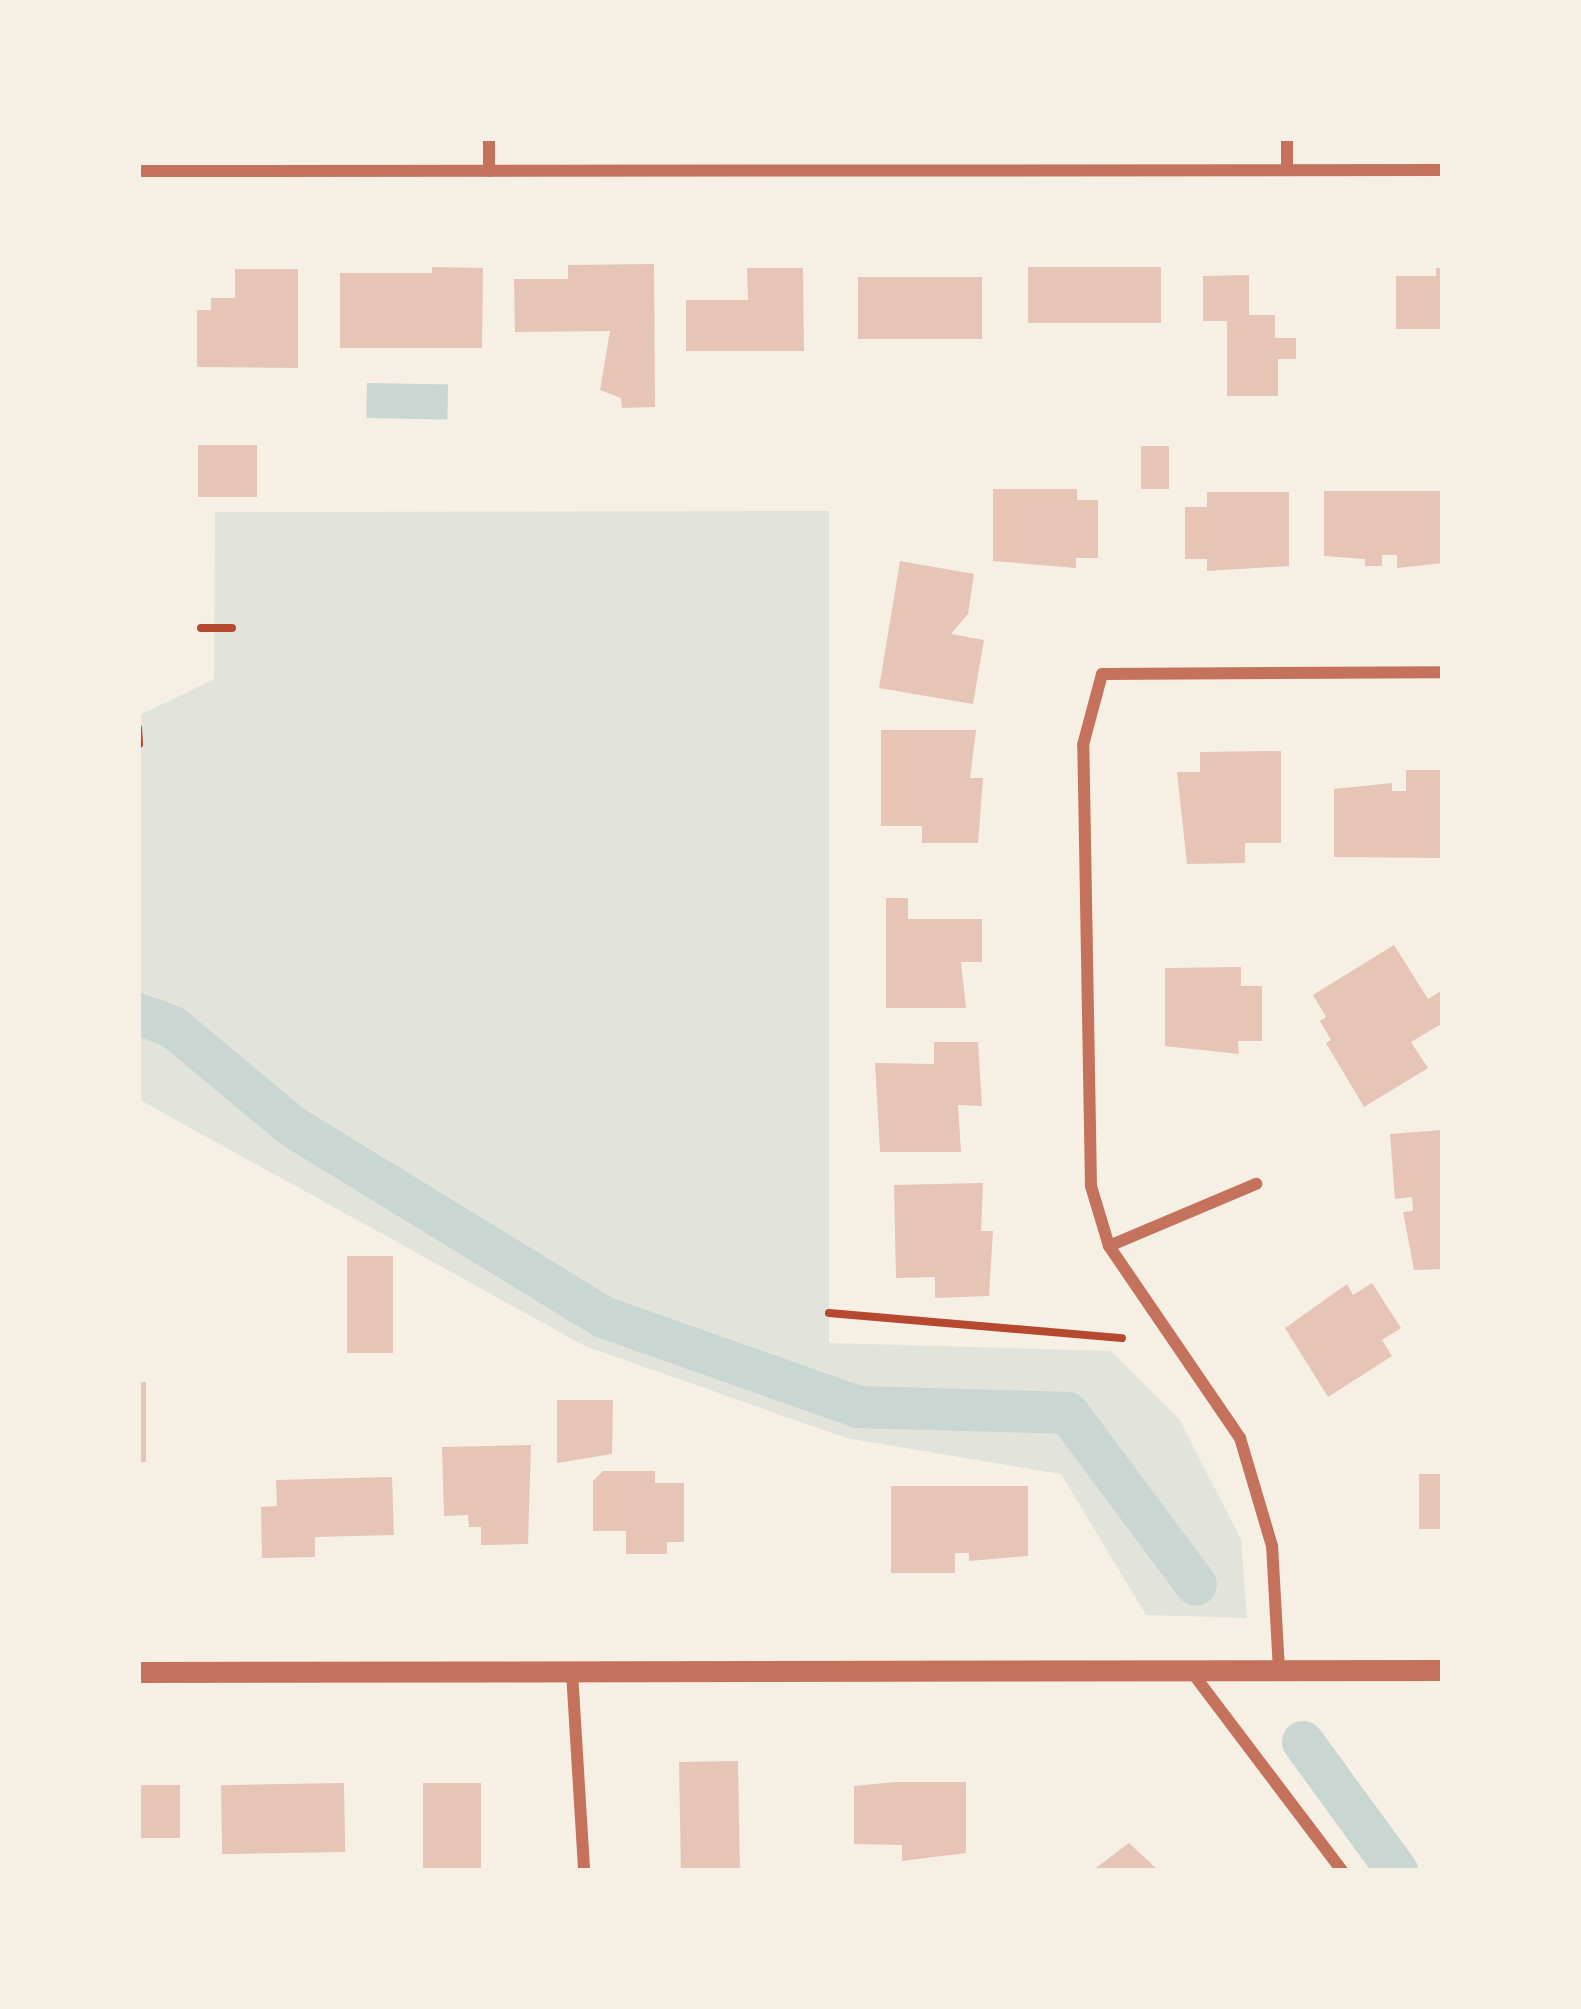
<!DOCTYPE html>
<html>
<head>
<meta charset="utf-8">
<style>
  body { margin:0 }
  #map { position:relative; width:1581px; height:2009px; overflow:hidden; background:#f6efe4; font-family:Montserrat,sans-serif }
  div>[style] { position:absolute }
  .green>* { inset:0; background:#e2e4dc }
  .water>* { inset:0; background:#c9d6d2; transform-origin:0 0 }
  .canal>* { height:42px; margin:-21px; padding:0 21px; transform-origin:21px; border-radius:21px; background:#c9d6d2 }
  .building>* { inset:0; background:#e6c5b7; transform-origin:0 0 }
  .path>* { height:8px; margin:-4px; padding:0 4px; transform-origin:4px; border-radius:4px; background:#b5482f }
  .minor>* { height:12px; margin:-6px; padding:0 6px; transform-origin:6px; border-radius:6px; background:#c5725c }
  .tertiary>* { height:21px; margin:-10.5px; padding:0 10.5px; transform-origin:10.5px; border-radius:10.5px; background:#c5725c }
  span { translate:-50% -50%; white-space:nowrap; text-align:center; line-height:1.15; -webkit-text-stroke:9px #f6efe4; paint-order:stroke }
  .frame { position:absolute; inset:0; border:141px solid #f6efe4; pointer-events:none }
</style>
</head>
<body>
<div id="map">
  <div class="green">
    <div style="clip-path:polygon(829px 511px,829px 1343px,1111px 1351px,1179px 1419px,1241px 1539px,1247px 1618px,1146px 1615px,1061px 1474px,846px 1438px,585px 1346px,138px 1099px,138px 716px,214px 679px,215px 512px)"></div>
  </div>
  <div class="water">
    <div style="left:367px;top:383px;width:81px;height:35px;rotate:1deg"></div>
  </div>
  <div class="canal">
    <div style="left:138px;top:1014px;width:37px;rotate:20deg"></div>
    <div style="left:173px;top:1027px;width:156px;rotate:39.8deg"></div>
    <div style="left:293px;top:1127px;width:364px;rotate:31.5deg"></div>
    <div style="left:603px;top:1317px;width:270px;rotate:19.4deg"></div>
    <div style="left:858px;top:1407px;width:210px;rotate:1.6deg"></div>
    <div style="left:1068px;top:1413px;width:214px;rotate:53.3deg"></div>
    <div style="left:1303px;top:1742px;width:160px;rotate:53.9deg"></div>
  </div>
  <div class="building">
    <div style="clip-path:polygon(654px 264px,655px 407px,622px 408px,621px 398px,600px 390px,610px 331px,515px 332px,514px 279px,568px 279px,568px 265px)"></div>
    <div style="clip-path:polygon(432px 267px,483px 268px,482px 348px,340px 348px,340px 273px,432px 273px)"></div>
    <div style="left:1028px;top:267px;width:133px;height:56px"></div>
    <div style="clip-path:polygon(747px 268px,803px 268px,804px 351px,686px 351px,686px 300px,748px 300px)"></div>
    <div style="clip-path:polygon(1436px 268px,1443px 268px,1443px 329px,1396px 329px,1396px 276px,1436px 276px)"></div>
    <div style="clip-path:polygon(235px 269px,298px 269px,298px 368px,197px 367px,197px 310px,211px 310px,211px 298px,235px 298px)"></div>
    <div style="clip-path:polygon(1249px 275px,1249px 315px,1275px 315px,1275px 338px,1296px 338px,1296px 359px,1278px 359px,1278px 396px,1227px 396px,1227px 321px,1203px 321px,1203px 276px)"></div>
    <div style="left:858px;top:277px;width:124px;height:62px"></div>
    <div style="left:198px;top:445px;width:59px;height:52px"></div>
    <div style="left:1141px;top:446px;width:28px;height:43px"></div>
    <div style="clip-path:polygon(993px 489px,1077px 489px,1077px 500px,1098px 500px,1098px 558px,1076px 558px,1076px 568px,993px 561px)"></div>
    <div style="clip-path:polygon(1324px 491px,1443px 491px,1443px 563px,1397px 568px,1397px 555px,1382px 555px,1382px 566px,1365px 566px,1365px 559px,1324px 556px)"></div>
    <div style="clip-path:polygon(1207px 492px,1289px 492px,1289px 566px,1207px 571px,1207px 559px,1185px 559px,1185px 507px,1207px 507px)"></div>
    <div style="clip-path:polygon(900px 561px,974px 574px,968px 614px,951px 634px,984px 640px,973px 704px,879px 688px)"></div>
    <div style="clip-path:polygon(881px 730px,976px 730px,970px 778px,983px 778px,978px 843px,922px 843px,922px 826px,881px 826px)"></div>
    <div style="clip-path:polygon(1281px 751px,1281px 843px,1245px 843px,1245px 863px,1187px 864px,1177px 772px,1200px 772px,1200px 752px)"></div>
    <div style="clip-path:polygon(1406px 770px,1443px 770px,1443px 858px,1334px 857px,1334px 789px,1392px 783px,1392px 791px,1406px 791px)"></div>
    <div style="clip-path:polygon(886px 898px,908px 898px,908px 919px,982px 919px,982px 962px,961px 962px,966px 1008px,886px 1008px)"></div>
    <div style="clip-path:polygon(1394px 945px,1428px 999px,1443px 990px,1443px 1023px,1411px 1042px,1428px 1068px,1364px 1107px,1326px 1043px,1331px 1040px,1320px 1021px,1326px 1017px,1313px 995px)"></div>
    <div style="clip-path:polygon(1241px 967px,1241px 986px,1262px 986px,1262px 1041px,1238px 1041px,1239px 1054px,1165px 1046px,1165px 968px)"></div>
    <div style="clip-path:polygon(934px 1042px,978px 1042px,982px 1106px,958px 1105px,961px 1152px,880px 1152px,875px 1063px,934px 1064px)"></div>
    <div style="clip-path:polygon(1443px 1130px,1443px 1269px,1414px 1270px,1403px 1212px,1413px 1211px,1412px 1197px,1395px 1199px,1390px 1134px)"></div>
    <div style="clip-path:polygon(983px 1183px,981px 1231px,993px 1231px,989px 1296px,935px 1298px,935px 1277px,896px 1278px,894px 1185px)"></div>
    <div style="left:347px;top:1256px;width:46px;height:97px"></div>
    <div style="clip-path:polygon(1372px 1283px,1401px 1328px,1382px 1340px,1392px 1356px,1328px 1397px,1285px 1328px,1347px 1284px,1353px 1295px)"></div>
    <div style="left:138px;top:1382px;width:8px;height:80px"></div>
    <div style="clip-path:polygon(557px 1400px,613px 1400px,612px 1454px,557px 1463px)"></div>
    <div style="clip-path:polygon(531px 1445px,528px 1544px,481px 1545px,481px 1527px,469px 1527px,468px 1515px,444px 1516px,442px 1447px)"></div>
    <div style="clip-path:polygon(603px 1471px,655px 1471px,655px 1483px,684px 1483px,684px 1542px,667px 1542px,667px 1554px,626px 1554px,626px 1531px,593px 1531px,593px 1481px)"></div>
    <div style="left:1419px;top:1474px;width:24px;height:55px"></div>
    <div style="clip-path:polygon(392px 1477px,394px 1535px,315px 1537px,315px 1557px,262px 1558px,261px 1507px,277px 1506px,276px 1480px)"></div>
    <div style="clip-path:polygon(891px 1486px,1028px 1486px,1028px 1556px,969px 1561px,969px 1553px,955px 1553px,955px 1573px,891px 1573px)"></div>
    <div style="left:738px;top:1761px;width:110px;height:59px;rotate:89deg"></div>
    <div style="clip-path:polygon(895px 1782px,966px 1782px,966px 1853px,902px 1861px,902px 1845px,854px 1844px,854px 1786px)"></div>
    <div style="left:344px;top:1783px;width:69px;height:123px;rotate:89deg"></div>
    <div style="left:423px;top:1783px;width:58px;height:88px"></div>
    <div style="left:138px;top:1785px;width:42px;height:53px"></div>
    <div style="clip-path:polygon(1129px 1843px,1159px 1871px,1092px 1871px)"></div>
  </div>
  <div class="path">
    <div style="left:201px;top:628px;width:31px"></div>
    <div style="left:138px;top:728px;width:16px;rotate:86deg"></div>
    <div style="left:829px;top:1313px;width:294px;rotate:4.9deg"></div>
  </div>
  <div class="minor">
    <div style="left:489px;top:138px;width:33px;rotate:90deg"></div>
    <div style="left:1287px;top:138px;width:32px;rotate:90deg"></div>
    <div style="left:138px;top:171px;width:1305px;rotate:-0.04deg"></div>
    <div style="left:1109px;top:1246px;width:160px;rotate:-22.9deg"></div>
    <div style="left:1279px;top:1670px;width:124px;rotate:-93.2deg"></div>
    <div style="left:1272px;top:1546px;width:113px;rotate:-106.5deg"></div>
    <div style="left:1240px;top:1438px;width:232px;rotate:-124.3deg"></div>
    <div style="left:1109px;top:1246px;width:63px;rotate:-106.7deg"></div>
    <div style="left:1091px;top:1186px;width:441px;rotate:-91deg"></div>
    <div style="left:1083px;top:745px;width:73px;rotate:-75deg"></div>
    <div style="left:1102px;top:674px;width:341px;rotate:-0.3deg"></div>
    <div style="left:1191px;top:1671px;width:251px;rotate:52.9deg"></div>
    <div style="left:572px;top:1672px;width:199px;rotate:86.5deg"></div>
  </div>
  <div class="tertiary">
    <div style="left:138px;top:1672px;width:1305px;rotate:-0.09deg"></div>
  </div>
  <div class="frame"></div>
</div>
</body>
</html>
